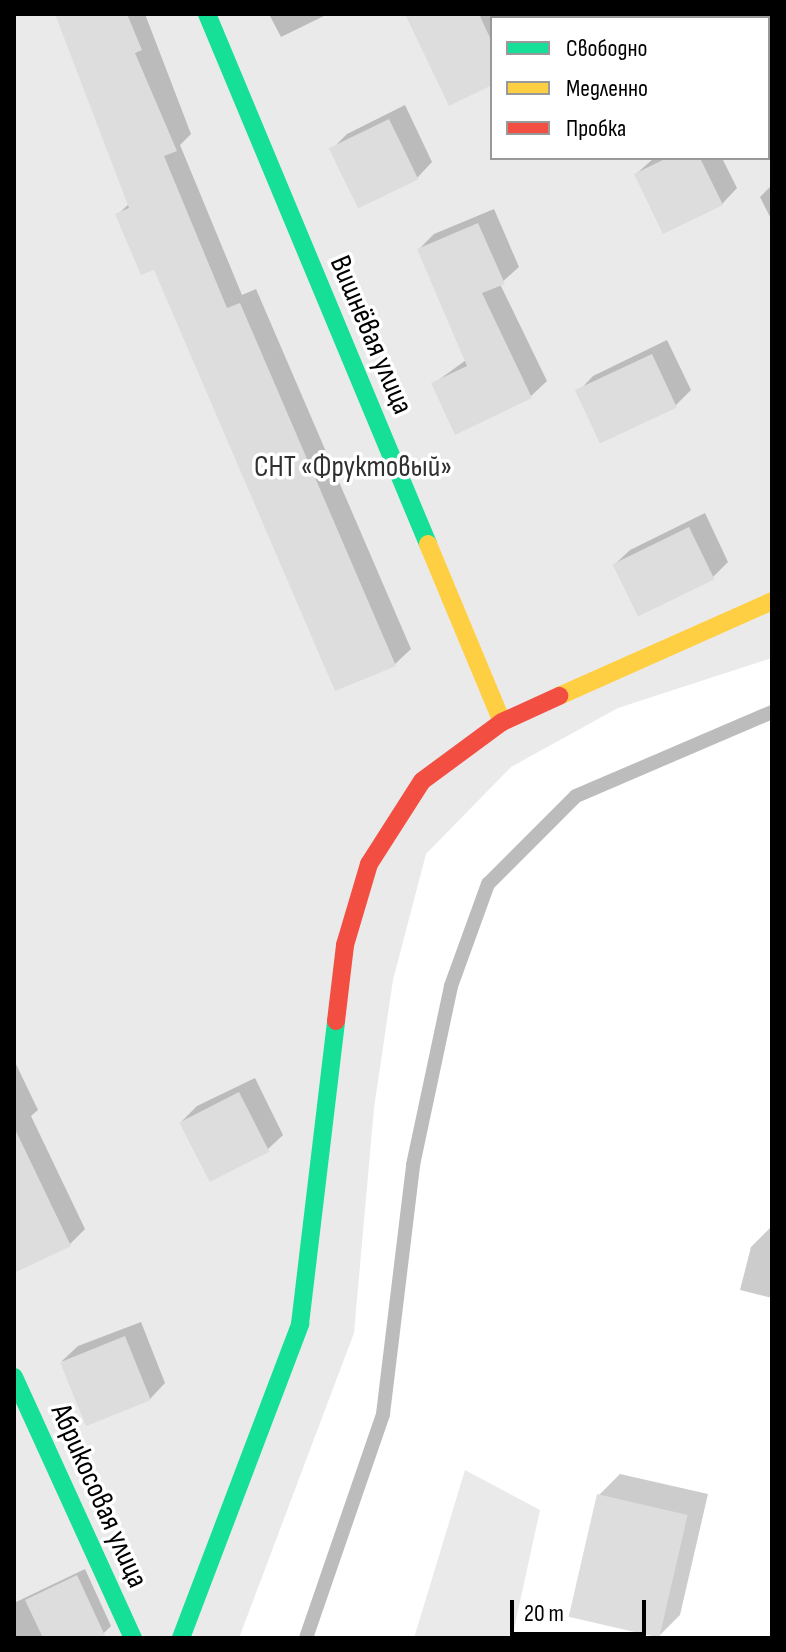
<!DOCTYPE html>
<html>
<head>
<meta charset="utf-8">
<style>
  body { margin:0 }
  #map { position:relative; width:786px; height:1652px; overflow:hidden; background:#fff; font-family:"Sofia Sans Condensed",sans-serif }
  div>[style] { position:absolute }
  .green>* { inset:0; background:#eaeaea }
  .shadow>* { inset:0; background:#0003; transform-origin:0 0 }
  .stream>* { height:14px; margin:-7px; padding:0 7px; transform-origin:7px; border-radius:7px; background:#bcbcbc }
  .building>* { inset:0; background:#ddd; transform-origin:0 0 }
  .fast>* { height:18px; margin:-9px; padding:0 9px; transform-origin:9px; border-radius:9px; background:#16e098 }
  .slow>* { height:18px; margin:-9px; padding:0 9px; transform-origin:9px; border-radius:9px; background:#ffcf43 }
  .jam>* { height:18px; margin:-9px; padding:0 9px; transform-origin:9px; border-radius:9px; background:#f24e42 }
  span { translate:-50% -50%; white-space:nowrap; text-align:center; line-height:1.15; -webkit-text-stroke:7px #fff; paint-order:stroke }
  .street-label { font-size:30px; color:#000 }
  .park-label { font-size:30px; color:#303030 }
  .frame { position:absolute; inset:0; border:16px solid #000; pointer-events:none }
  .legend { position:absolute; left:490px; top:16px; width:280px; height:144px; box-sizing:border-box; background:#fff; border:2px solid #999; margin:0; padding:10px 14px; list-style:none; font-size:24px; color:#000 }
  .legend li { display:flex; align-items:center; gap:16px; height:40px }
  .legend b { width:40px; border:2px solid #999 }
  .scale { position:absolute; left:510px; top:1600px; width:136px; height:36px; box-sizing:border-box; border:4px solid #000; border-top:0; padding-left:10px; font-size:24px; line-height:28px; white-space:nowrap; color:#000; -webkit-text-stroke:6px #fff; paint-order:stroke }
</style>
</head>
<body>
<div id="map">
  <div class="green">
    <div style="clip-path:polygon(evenodd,14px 14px,772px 14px,772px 658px,618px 708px,511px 767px,426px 854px,393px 980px,374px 1108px,354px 1333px,239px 1638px,14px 1638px,14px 14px,492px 18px,768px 18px,768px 158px,492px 158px,492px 18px)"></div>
    <div style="clip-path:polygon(465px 1470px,540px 1510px,512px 1638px,414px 1638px)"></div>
  </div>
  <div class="shadow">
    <div style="clip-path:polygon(58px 14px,145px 14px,191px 134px,180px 145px,242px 295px,256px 289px,411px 649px,395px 664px,336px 689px,156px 267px,118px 214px,129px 204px)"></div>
    <div style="clip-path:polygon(269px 14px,328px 14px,281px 37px)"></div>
    <div style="clip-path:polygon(473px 14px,503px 18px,492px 18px,492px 83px)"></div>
    <div style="left:676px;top:14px;width:75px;height:6px"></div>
    <div style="clip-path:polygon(405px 105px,432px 162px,417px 178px,332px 149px,347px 134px)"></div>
    <div style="clip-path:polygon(722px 158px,737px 188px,722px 204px,636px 174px,654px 158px)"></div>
    <div style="clip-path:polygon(772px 185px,772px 221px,760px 197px)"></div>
    <div style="clip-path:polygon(494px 209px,519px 267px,500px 284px,547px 381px,531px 396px,456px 432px,433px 384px,466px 360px,419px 249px,434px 234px)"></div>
    <div style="clip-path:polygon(667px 340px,691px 390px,676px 405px,578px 392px,593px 376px)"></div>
    <div style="clip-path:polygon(705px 513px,728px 562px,713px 577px,614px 565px,630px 550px)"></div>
    <div style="clip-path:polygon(14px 1060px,38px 1110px,31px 1116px,85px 1229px,70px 1244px,14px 1271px)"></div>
    <div style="clip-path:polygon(255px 1078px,283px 1135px,267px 1150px,182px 1121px,197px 1106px)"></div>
    <div style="clip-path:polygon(772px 1226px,772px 1298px,740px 1290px,751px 1247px)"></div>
    <div style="clip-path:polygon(141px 1322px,165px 1383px,150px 1399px,62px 1361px,78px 1346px)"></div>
    <div style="clip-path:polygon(620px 1474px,708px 1494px,680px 1615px,659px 1636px,599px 1495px)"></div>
    <div style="clip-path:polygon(85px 1569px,111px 1626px,103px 1634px,14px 1638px,14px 1603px)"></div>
  </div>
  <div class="stream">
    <div style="left:306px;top:1638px;width:237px;rotate:-71deg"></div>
    <div style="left:383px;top:1414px;width:251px;rotate:-83.1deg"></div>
    <div style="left:413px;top:1165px;width:183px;rotate:-78deg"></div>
    <div style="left:451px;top:986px;width:109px;rotate:-70.1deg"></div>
    <div style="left:488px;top:884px;width:124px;rotate:-45deg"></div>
    <div style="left:576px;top:796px;width:213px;rotate:-23.2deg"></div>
  </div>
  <div class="building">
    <div style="clip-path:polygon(55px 14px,127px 14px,142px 50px,135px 53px,177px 151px,164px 156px,227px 308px,240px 303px,396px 666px,335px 691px,154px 270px,141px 275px,115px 214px,129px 208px)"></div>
    <div style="clip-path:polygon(405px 14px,479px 14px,492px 42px,492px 85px,449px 106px)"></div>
    <div style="left:389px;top:119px;width:67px;height:67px;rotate:64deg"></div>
    <div style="clip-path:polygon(667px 158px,700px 158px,723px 205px,663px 234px,634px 174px)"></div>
    <div style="clip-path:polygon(478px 223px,505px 284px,482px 293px,532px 398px,455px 435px,431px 383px,467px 366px,417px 249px)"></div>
    <div style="left:652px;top:354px;width:59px;height:85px;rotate:65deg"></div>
    <div style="left:689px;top:527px;width:58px;height:85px;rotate:64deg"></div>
    <div style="left:239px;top:1092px;width:67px;height:67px;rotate:63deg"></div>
    <div style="clip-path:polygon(14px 1127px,71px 1246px,14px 1273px)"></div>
    <div style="left:125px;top:1336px;width:69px;height:70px;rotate:68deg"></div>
    <div style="left:597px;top:1494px;width:93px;height:126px;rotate:13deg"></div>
    <div style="clip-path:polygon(77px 1575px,106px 1638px,43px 1638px,25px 1600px)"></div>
  </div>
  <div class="fast">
    <div style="left:207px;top:14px;width:574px;rotate:67.36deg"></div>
    <div style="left:14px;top:1377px;width:287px;rotate:65.5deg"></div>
    <div style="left:181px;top:1638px;width:336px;rotate:-69.2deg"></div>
    <div style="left:300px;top:1324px;width:305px;rotate:-83.2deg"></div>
  </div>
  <div class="slow">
    <div style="left:428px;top:544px;width:193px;rotate:67.4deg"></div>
    <div style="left:559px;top:696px;width:233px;rotate:-24deg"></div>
  </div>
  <div class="jam">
    <div style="left:336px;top:1021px;width:77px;rotate:-83.2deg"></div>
    <div style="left:345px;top:945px;width:84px;rotate:-73.5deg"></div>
    <div style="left:369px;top:864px;width:98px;rotate:-57.4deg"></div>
    <div style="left:422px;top:781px;width:99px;rotate:-36.4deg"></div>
    <div style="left:502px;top:722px;width:63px;rotate:-24.5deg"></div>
  </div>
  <div class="street-label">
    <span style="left:371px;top:335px;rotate:67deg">Вишнёвая улица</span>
    <span style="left:99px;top:1496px;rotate:66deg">Абрикосовая улица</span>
  </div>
  <div class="park-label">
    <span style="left:353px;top:467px">СНТ «Фруктовый»</span>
  </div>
  <div class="frame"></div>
  <ul class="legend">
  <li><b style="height:10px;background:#16e098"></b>Свободно</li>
  <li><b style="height:10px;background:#ffcf43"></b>Медленно</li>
  <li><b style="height:10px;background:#f24e42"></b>Пробка</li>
  </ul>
  <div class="scale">20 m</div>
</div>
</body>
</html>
